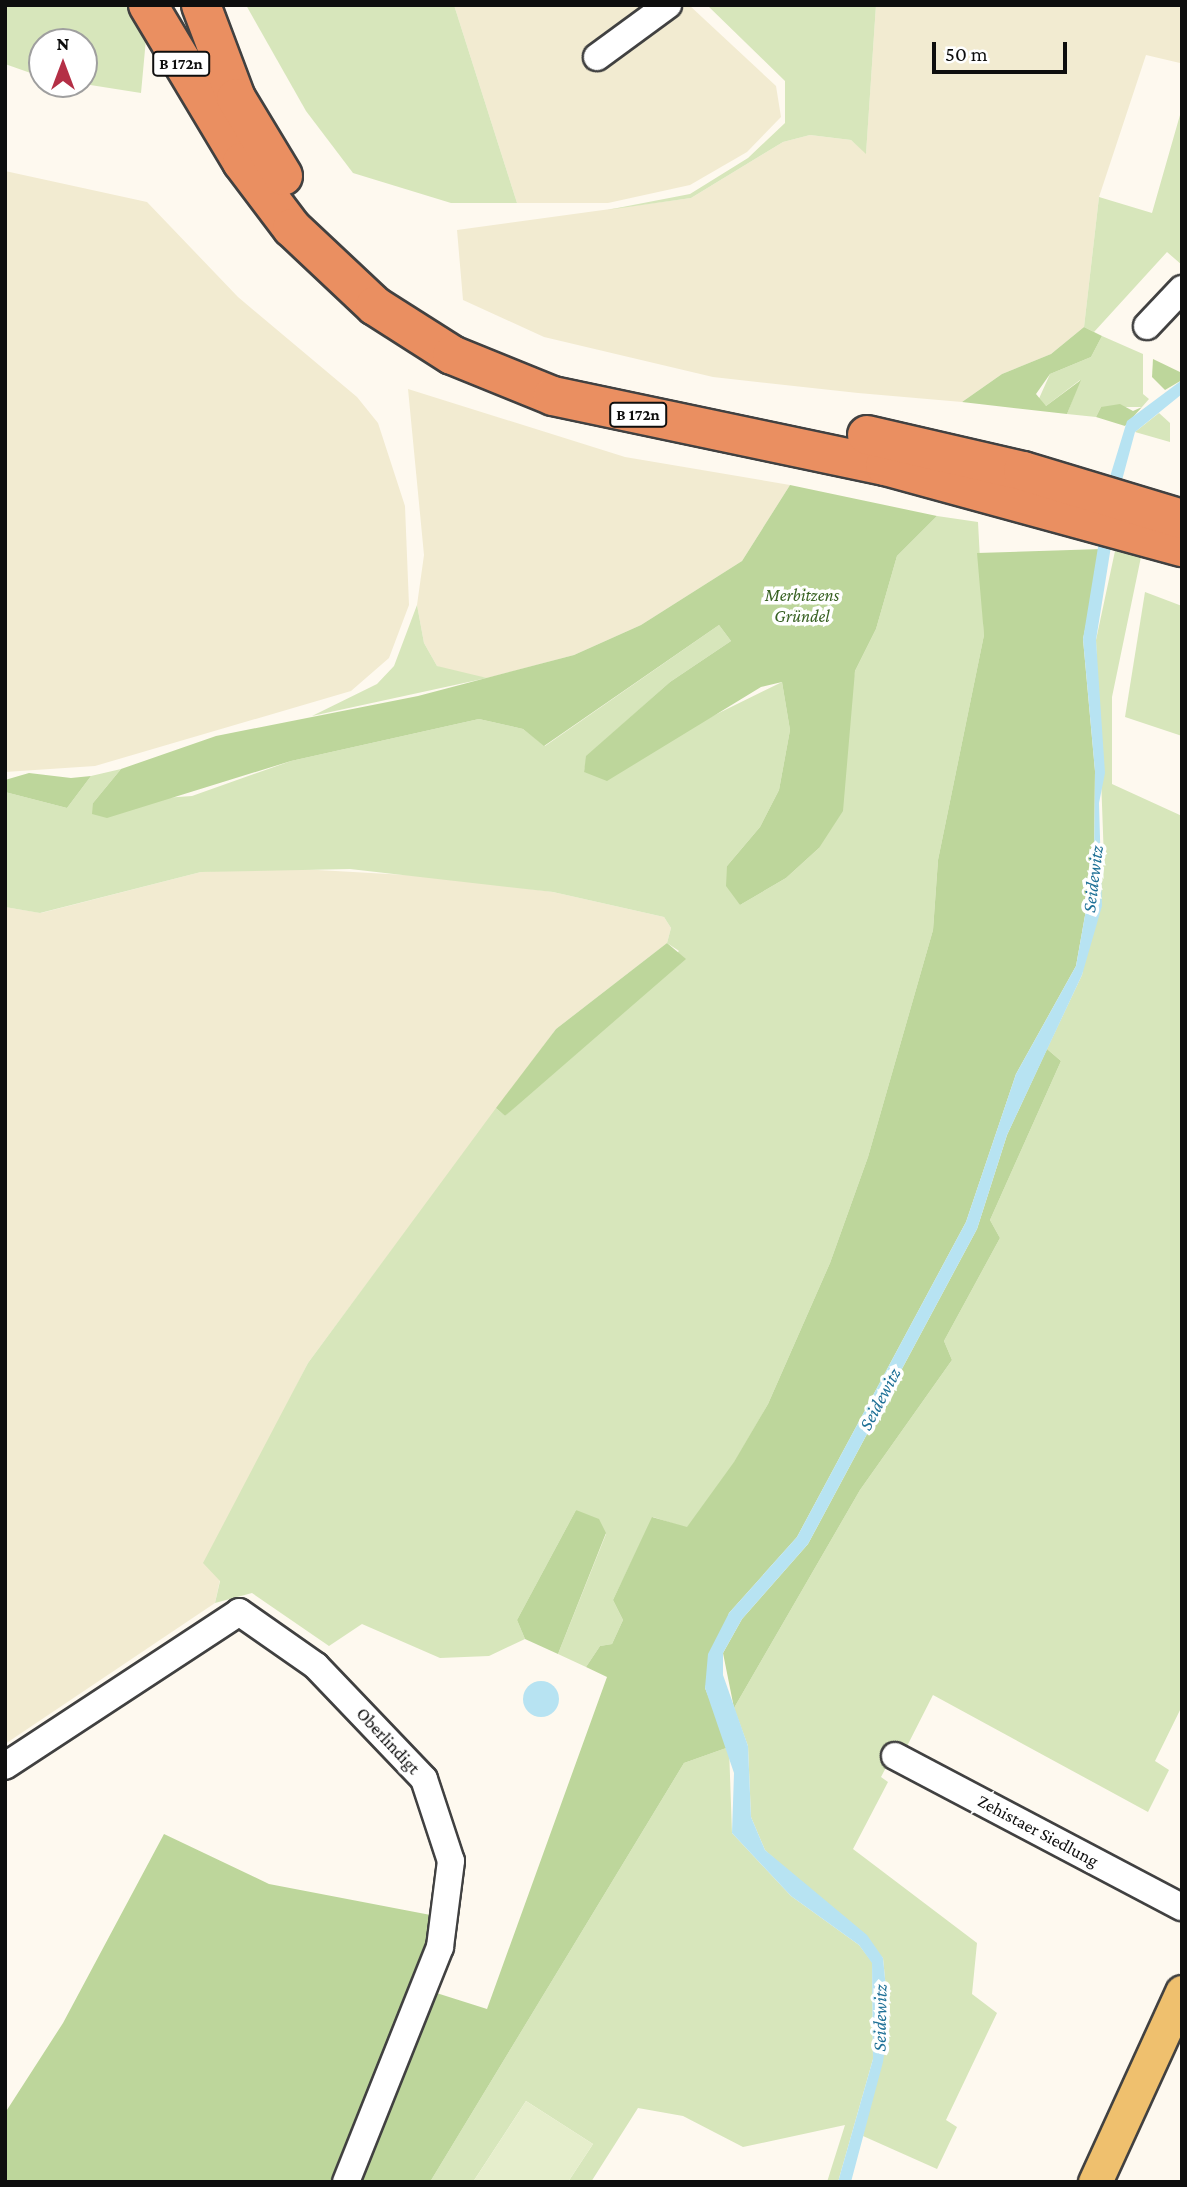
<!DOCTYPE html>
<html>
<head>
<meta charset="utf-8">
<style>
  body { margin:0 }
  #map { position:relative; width:1187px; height:2187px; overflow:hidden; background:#fef9ef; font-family:"Crimson Pro",serif }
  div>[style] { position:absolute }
  .farmland>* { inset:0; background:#f2ebd1 }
  .green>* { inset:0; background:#d7e6bb }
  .forest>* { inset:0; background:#bdd69b }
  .pitch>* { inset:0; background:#e6eecc }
  .water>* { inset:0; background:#b7e3f2 }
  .round { border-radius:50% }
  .roads { filter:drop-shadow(2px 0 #414141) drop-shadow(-2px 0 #414141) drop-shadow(0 2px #414141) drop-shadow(0 -2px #414141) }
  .minor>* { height:26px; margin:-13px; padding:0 13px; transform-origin:13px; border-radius:13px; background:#fff }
  .major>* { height:33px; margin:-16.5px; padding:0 16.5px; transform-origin:16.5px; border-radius:16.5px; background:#efc06e }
  .highway>* { height:38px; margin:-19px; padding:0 19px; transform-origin:19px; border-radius:19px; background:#ea8f61 }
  span { translate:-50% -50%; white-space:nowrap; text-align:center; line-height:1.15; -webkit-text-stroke:7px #fff; paint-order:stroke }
  .shield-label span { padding:2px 5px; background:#fff; border:2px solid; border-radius:5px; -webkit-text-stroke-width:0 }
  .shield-label { font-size:16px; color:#0e0e0e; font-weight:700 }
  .park-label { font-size:18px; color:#376122; font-style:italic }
  .street-label { font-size:18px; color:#0e0e0e }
  .water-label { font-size:19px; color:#1f7197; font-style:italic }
  .frame { position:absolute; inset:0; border:7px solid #0e0e0e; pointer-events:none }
  .north { position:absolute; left:28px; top:28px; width:70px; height:70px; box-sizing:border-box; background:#fff; border:2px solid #9f9f9f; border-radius:50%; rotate:0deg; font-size:19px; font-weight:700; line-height:28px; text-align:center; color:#0e0e0e }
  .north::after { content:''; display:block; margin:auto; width:24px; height:32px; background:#b42f46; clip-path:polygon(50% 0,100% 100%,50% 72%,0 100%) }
  .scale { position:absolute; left:932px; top:42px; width:135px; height:32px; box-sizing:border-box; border:4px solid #0e0e0e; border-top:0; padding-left:9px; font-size:21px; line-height:24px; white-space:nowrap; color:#0e0e0e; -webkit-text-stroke:5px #fff; paint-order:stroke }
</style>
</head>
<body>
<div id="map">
  <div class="farmland">
    <div style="clip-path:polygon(454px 5px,689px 5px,776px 86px,781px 117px,747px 152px,690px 185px,608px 203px,517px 203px)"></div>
    <div style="clip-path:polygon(876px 5px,1182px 5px,1182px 81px,1180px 63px,1146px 55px,1099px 197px,1084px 327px,1051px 354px,1002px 374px,962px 402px,858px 393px,713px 377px,544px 337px,463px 300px,457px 230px,691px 198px,783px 142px,810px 135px,851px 140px,866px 153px)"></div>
    <div style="clip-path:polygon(5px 171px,147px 202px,238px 297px,357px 397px,378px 423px,405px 506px,409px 605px,389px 658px,351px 691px,95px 766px,5px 772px)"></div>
    <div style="clip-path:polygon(408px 389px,625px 457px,790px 485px,742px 561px,641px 625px,574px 655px,487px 678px,455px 674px,437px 666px,424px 643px,417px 605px,424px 555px)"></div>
    <div style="clip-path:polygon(264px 867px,442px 877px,553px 892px,664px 917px,671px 928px,667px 943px,556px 1029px,308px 1363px,236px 1505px,215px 1603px,5px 1744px,5px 907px,41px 913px,201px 872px)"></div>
  </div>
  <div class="green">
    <div style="clip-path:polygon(5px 5px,130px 5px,146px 39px,141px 93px,84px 84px,84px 42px,42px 42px,42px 77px,5px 64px)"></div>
    <div style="clip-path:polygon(246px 5px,454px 5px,517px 203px,451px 203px,353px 173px,306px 111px)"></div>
    <div style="clip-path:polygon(707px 5px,876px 5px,866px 154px,851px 140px,810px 135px,783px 142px,691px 198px,607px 210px,690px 194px,748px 158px,785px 123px,785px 81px)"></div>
    <div style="clip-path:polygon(1182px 108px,1182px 265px,1167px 252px,1094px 332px,1084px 327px,1099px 197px,1152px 213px)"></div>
    <div style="clip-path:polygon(1102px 336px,1143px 354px,1143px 394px,1149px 399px,1142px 407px,1101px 407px,1096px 417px,1067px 414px,1080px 380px,1046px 406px,1037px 403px,1050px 374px,1091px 357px)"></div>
    <div style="clip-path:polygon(1159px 413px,1170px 423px,1170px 442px,1135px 432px)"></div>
    <div style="clip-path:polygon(937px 516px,978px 522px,984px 635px,938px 860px,933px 930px,868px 1157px,830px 1263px,768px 1404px,734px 1463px,687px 1528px,653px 1517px,613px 1600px,623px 1620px,612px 1644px,600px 1646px,586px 1667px,558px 1654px,606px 1534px,576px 1510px,517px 1620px,525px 1639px,489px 1656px,440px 1658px,362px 1624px,329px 1646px,252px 1593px,215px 1603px,220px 1581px,203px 1563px,308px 1363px,496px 1108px,505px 1116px,679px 951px,667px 943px,671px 928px,664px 917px,553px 892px,350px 869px,201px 872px,40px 913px,5px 907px,5px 792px,67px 808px,91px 776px,121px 769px,93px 803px,192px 796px,291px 761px,479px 719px,523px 729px,545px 746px,719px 625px,731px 641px,670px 682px,587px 756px,584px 772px,597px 773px,782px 682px,790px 730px,779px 790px,760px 827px,727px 866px,740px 905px,786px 878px,819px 848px,855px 671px,876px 629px,897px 556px)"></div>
    <div style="clip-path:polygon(1115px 551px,1141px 557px,1112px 697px,1112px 784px,1182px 816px,1182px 1706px,1155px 1761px,1169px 1770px,1148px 1812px,933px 1695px,903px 1754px,895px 1750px,881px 1777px,888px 1782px,853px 1849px,977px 1943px,972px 1994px,997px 2013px,946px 2120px,957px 2127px,937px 2169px,863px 2136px,889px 2019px,883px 1958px,765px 1850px,751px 1817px,748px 1746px,734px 1708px,860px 1490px,952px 1360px,944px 1341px,1000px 1238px,990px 1220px,1061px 1061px,1047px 1049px,1082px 975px,1104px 860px,1096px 640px)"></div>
    <div style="clip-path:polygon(1145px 592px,1182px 606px,1182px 736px,1125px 717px)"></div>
    <div style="clip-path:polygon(417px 605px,424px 643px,437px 666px,487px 678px,312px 716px,377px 684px,394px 666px)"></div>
    <div style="clip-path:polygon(729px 1747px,732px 1833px,791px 1896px,859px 1945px,872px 1962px,873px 2059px,838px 2182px,827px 2182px,845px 2125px,743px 2147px,683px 2116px,638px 2108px,591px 2182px,568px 2182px,593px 2144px,526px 2101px,473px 2182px,430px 2182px,684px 1763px)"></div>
  </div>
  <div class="forest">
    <div style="clip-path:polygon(1084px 327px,1102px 336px,1091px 357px,1050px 374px,1036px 394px,1046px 406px,1081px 380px,1067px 414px,962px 402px,1002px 374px,1051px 354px)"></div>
    <div style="clip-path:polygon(1153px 359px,1182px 373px,1182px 380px,1165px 390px,1152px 377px)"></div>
    <div style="clip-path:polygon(1120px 404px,1133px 411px,1142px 407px,1125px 426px,1096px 417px,1101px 407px)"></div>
    <div style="clip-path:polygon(790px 485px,937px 516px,897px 556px,876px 629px,855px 671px,843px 811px,819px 848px,786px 878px,740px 905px,726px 886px,727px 866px,760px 827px,779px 790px,790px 730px,782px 682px,761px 687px,607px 781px,584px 772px,586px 756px,670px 682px,731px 641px,719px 625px,544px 746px,523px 729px,479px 719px,291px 761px,107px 818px,92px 814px,93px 803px,121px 769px,216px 736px,418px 696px,574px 655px,641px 625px,742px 561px)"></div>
    <div style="clip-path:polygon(1102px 549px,1083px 639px,1095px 771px,1094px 865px,1076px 966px,1016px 1074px,966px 1222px,797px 1537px,729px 1613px,705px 1688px,729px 1747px,684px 1763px,430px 2182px,350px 2182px,427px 1990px,487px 2009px,607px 1677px,586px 1667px,600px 1646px,612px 1644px,623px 1620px,613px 1600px,652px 1517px,687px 1527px,734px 1462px,768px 1404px,830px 1263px,868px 1157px,933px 930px,938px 860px,984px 635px,977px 553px)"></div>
    <div style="clip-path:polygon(29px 773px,71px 778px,91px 776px,67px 808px,5px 792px,5px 780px)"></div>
    <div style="clip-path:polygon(667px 943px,686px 959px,505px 1116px,496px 1108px,556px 1029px)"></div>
    <div style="clip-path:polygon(1047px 1049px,1061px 1061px,990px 1220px,1000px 1238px,944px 1341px,952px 1360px,860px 1490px,734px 1708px,723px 1653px,742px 1619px,808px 1544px,977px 1229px,1007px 1135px)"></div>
    <div style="clip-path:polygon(576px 1510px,599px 1519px,606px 1533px,558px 1654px,525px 1639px,517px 1620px)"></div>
    <div style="clip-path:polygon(164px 1834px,269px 1884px,441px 1917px,340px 2182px,5px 2182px,5px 2113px,63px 2023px)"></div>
  </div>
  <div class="pitch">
    <div style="clip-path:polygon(526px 2101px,593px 2144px,568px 2182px,473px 2182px)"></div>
  </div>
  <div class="water">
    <div style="clip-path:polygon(1182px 380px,1182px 394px,1135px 432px,1121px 484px,1096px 640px,1105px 773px,1099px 803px,1102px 906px,1082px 975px,1007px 1135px,977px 1229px,808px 1544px,742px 1619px,723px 1653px,723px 1675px,748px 1746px,751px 1817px,765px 1850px,867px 1935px,883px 1958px,889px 2019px,883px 2062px,851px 2182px,838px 2182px,873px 2059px,872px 1963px,859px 1945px,791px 1896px,732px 1833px,734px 1773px,705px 1688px,708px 1654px,729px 1613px,797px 1537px,966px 1222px,1016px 1074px,1076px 966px,1094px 865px,1095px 771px,1083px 639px,1109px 480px,1127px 421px)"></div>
    <div class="round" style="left:523px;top:1681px;width:36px;height:36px"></div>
  </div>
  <div class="roads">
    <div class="minor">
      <div style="left:597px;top:57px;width:88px;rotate:-36.2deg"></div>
      <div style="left:1147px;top:326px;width:51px;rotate:-46.6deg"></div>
      <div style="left:895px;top:1756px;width:324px;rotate:27.8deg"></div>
      <div style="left:5px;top:1766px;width:280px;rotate:-33.3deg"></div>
      <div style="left:239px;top:1612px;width:94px;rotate:35deg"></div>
      <div style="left:316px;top:1666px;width:156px;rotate:46.3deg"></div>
      <div style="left:424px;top:1779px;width:86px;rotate:71.8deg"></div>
      <div style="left:451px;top:1861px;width:87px;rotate:97.3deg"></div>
      <div style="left:440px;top:1947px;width:253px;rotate:111.8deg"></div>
    </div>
    <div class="major">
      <div style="left:1095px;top:2182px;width:209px;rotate:-65.4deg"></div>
    </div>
    <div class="highway">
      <div style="left:148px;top:5px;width:183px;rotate:59.1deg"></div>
      <div style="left:242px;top:162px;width:83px;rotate:52.9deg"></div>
      <div style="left:292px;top:228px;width:114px;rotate:43.2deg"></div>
      <div style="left:375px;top:306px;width:91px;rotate:32.5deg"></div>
      <div style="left:452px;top:355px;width:109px;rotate:22.1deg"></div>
      <div style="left:553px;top:396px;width:339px;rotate:11.9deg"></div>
      <div style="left:885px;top:466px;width:308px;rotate:15.3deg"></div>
      <div style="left:201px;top:5px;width:99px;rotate:69.4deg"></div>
      <div style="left:236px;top:98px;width:91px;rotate:58.9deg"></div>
      <div style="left:867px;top:435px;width:160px;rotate:13deg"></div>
      <div style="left:1023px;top:471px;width:166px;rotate:16.8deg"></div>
    </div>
  </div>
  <div class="shield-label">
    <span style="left:181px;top:64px">B 172n</span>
    <span style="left:638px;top:415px">B 172n</span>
  </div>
  <div class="park-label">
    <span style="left:802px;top:606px">Merbitzens<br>Gründel</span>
  </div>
  <div class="street-label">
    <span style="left:388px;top:1741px;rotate:47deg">Oberlindigt</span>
    <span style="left:1038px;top:1831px;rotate:28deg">Zehistaer Siedlung</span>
  </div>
  <div class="water-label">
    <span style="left:1093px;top:879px;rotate:-83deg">Seidewitz</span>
    <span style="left:880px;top:1399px;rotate:-62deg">Seidewitz</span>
    <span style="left:880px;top:2018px;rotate:-89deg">Seidewitz</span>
  </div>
  <div class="frame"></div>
  <div class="north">N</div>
  <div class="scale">50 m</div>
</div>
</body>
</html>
